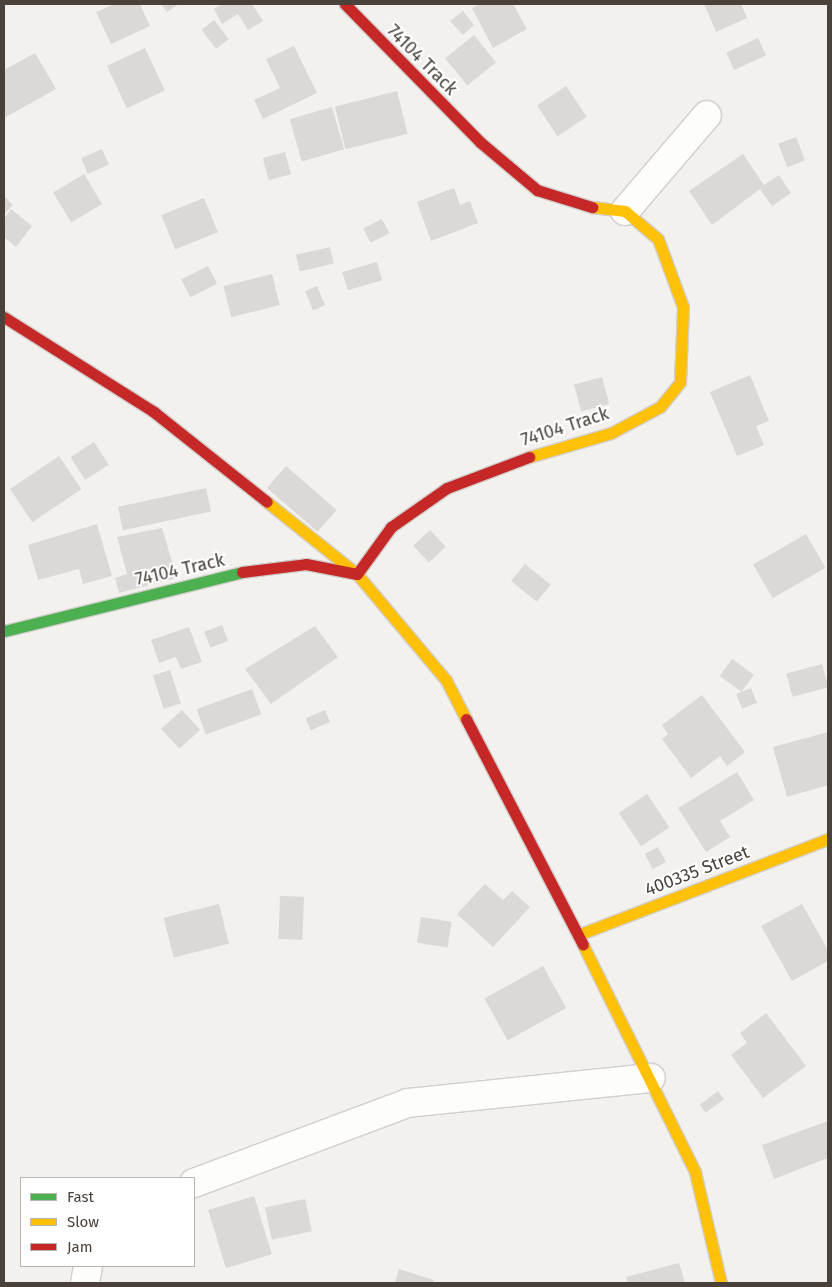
<!DOCTYPE html>
<html>
<head>
<meta charset="utf-8">
<style>
  body { margin:0 }
  #map { position:relative; width:832px; height:1287px; overflow:hidden; background:#f3f1ee; font-family:"Fira Sans",sans-serif }
  div>[style] { position:absolute }
  .building>* { inset:0; background:#dbd8d5; transform-origin:0 0 }
  .roads { filter:drop-shadow(1px 0 #d1cecc) drop-shadow(-1px 0 #d1cecc) drop-shadow(0 1px #d1cecc) drop-shadow(0 -1px #d1cecc) }
  .street>* { height:28px; margin:-14px; padding:0 14px; transform-origin:14px; border-radius:14px; background:#fdfdfc }
  .fast>* { height:11px; margin:-5.5px; padding:0 5.5px; transform-origin:5.5px; border-radius:5.5px; background:#4caf50 }
  .slow>* { height:11px; margin:-5.5px; padding:0 5.5px; transform-origin:5.5px; border-radius:5.5px; background:#ffc107 }
  .jam>* { height:11px; margin:-5.5px; padding:0 5.5px; transform-origin:5.5px; border-radius:5.5px; background:#c62828 }
  span { translate:-50% -50%; white-space:nowrap; text-align:center; line-height:1.15; -webkit-text-stroke:4px #fff; paint-order:stroke }
  .street-label { font-size:18px; color:#49413a }
  .frame { position:absolute; inset:0; border:5px solid #49413a; pointer-events:none }
  .legend { position:absolute; left:20px; top:1177px; width:175px; height:90px; box-sizing:border-box; background:#fff; border:1px solid #b6b3b0; margin:0; padding:6px 9px; list-style:none; font-size:15px; color:#49413a }
  .legend li { display:flex; align-items:center; gap:10px; height:25px }
  .legend b { width:25px; border:1px solid #b6b3b0 }
</style>
</head>
<body>
<div id="map">
  <div class="building">
    <div style="clip-path:polygon(114px 4px,140px 4px,150px 26px,111px 44px,96px 12px)"></div>
    <div style="clip-path:polygon(161px 4px,179px 4px,167px 12px)"></div>
    <div style="clip-path:polygon(222px 4px,252px 4px,263px 21px,248px 30px,238px 14px,222px 24px,214px 9px)"></div>
    <div style="clip-path:polygon(480px 4px,513px 4px,527px 29px,493px 48px,472px 8px)"></div>
    <div style="clip-path:polygon(704px 4px,741px 4px,747px 18px,716px 32px)"></div>
    <div style="clip-path:polygon(463px 11px,474px 25px,463px 35px,450px 21px)"></div>
    <div style="left:214px;top:20px;width:24px;height:16px;rotate:52deg"></div>
    <div style="left:474px;top:35px;width:35px;height:37px;rotate:51deg"></div>
    <div style="left:758px;top:38px;width:19px;height:35px;rotate:65deg"></div>
    <div style="clip-path:polygon(294px 46px,317px 93px,263px 119px,254px 100px,280px 88px,266px 59px)"></div>
    <div style="left:145px;top:48px;width:47px;height:42px;rotate:65deg"></div>
    <div style="clip-path:polygon(35px 53px,56px 89px,4px 118px,4px 70px)"></div>
    <div style="left:566px;top:86px;width:37px;height:35px;rotate:56deg"></div>
    <div style="left:397px;top:91px;width:44px;height:64px;rotate:76deg"></div>
    <div style="left:332px;top:107px;width:44px;height:44px;rotate:74deg"></div>
    <div style="left:796px;top:137px;width:25px;height:19px;rotate:69deg"></div>
    <div style="left:102px;top:149px;width:17px;height:23px;rotate:66deg"></div>
    <div style="left:285px;top:152px;width:23px;height:23px;rotate:75deg"></div>
    <div style="clip-path:polygon(743px 154px,764px 185px,779px 175px,791px 193px,772px 206px,760px 189px,712px 225px,689px 191px)"></div>
    <div style="left:84px;top:174px;width:35px;height:36px;rotate:59deg"></div>
    <div style="clip-path:polygon(454px 188px,460px 205px,470px 201px,478px 223px,431px 241px,417px 202px)"></div>
    <div style="clip-path:polygon(4px 196px,13px 205px,4px 214px)"></div>
    <div style="left:204px;top:198px;width:37px;height:46px;rotate:68deg"></div>
    <div style="clip-path:polygon(11px 209px,32px 226px,16px 247px,4px 237px,4px 219px)"></div>
    <div style="left:382px;top:219px;width:16px;height:21px;rotate:63deg"></div>
    <div style="left:330px;top:247px;width:17px;height:35px;rotate:77deg"></div>
    <div style="left:377px;top:262px;width:19px;height:36px;rotate:74deg"></div>
    <div style="left:208px;top:266px;width:20px;height:30px;rotate:63deg"></div>
    <div style="left:272px;top:274px;width:32px;height:50px;rotate:76deg"></div>
    <div style="left:317px;top:286px;width:21px;height:13px;rotate:67deg"></div>
    <div style="clip-path:polygon(750px 375px,769px 421px,756px 426px,764px 445px,737px 456px,710px 392px)"></div>
    <div style="left:602px;top:377px;width:28px;height:29px;rotate:75deg"></div>
    <div style="left:94px;top:442px;width:27px;height:28px;rotate:57deg"></div>
    <div style="left:59px;top:456px;width:40px;height:59px;rotate:56deg"></div>
    <div style="left:286px;top:466px;width:67px;height:29px;rotate:41deg"></div>
    <div style="left:206px;top:488px;width:24px;height:90px;rotate:78deg"></div>
    <div style="clip-path:polygon(97px 524px,112px 576px,83px 584px,79px 569px,38px 580px,28px 545px)"></div>
    <div style="clip-path:polygon(162px 528px,177px 578px,119px 593px,115px 578px,127px 574px,117px 537px)"></div>
    <div style="left:430px;top:530px;width:23px;height:23px;rotate:47deg"></div>
    <div style="left:806px;top:534px;width:39px;height:61px;rotate:60deg"></div>
    <div style="left:525px;top:564px;width:33px;height:22px;rotate:39deg"></div>
    <div style="left:222px;top:625px;width:17px;height:19px;rotate:69deg"></div>
    <div style="clip-path:polygon(315px 626px,338px 657px,271px 704px,245px 669px)"></div>
    <div style="clip-path:polygon(189px 627px,202px 662px,181px 669px,176px 657px,159px 663px,151px 640px)"></div>
    <div style="left:732px;top:659px;width:27px;height:21px;rotate:36deg"></div>
    <div style="left:822px;top:664px;width:24px;height:37px;rotate:75deg"></div>
    <div style="left:170px;top:670px;width:35px;height:18px;rotate:72deg"></div>
    <div style="left:751px;top:688px;width:16px;height:16px;rotate:68deg"></div>
    <div style="left:252px;top:689px;width:27px;height:59px;rotate:70deg"></div>
    <div style="clip-path:polygon(702px 695px,745px 752px,727px 766px,720px 756px,691px 778px,662px 739px,668px 734px,662px 725px)"></div>
    <div style="left:182px;top:710px;width:27px;height:28px;rotate:48deg"></div>
    <div style="left:325px;top:710px;width:13px;height:21px;rotate:67deg"></div>
    <div style="clip-path:polygon(828px 732px,828px 785px,787px 797px,773px 747px)"></div>
    <div style="clip-path:polygon(737px 772px,754px 800px,720px 821px,730px 837px,706px 852px,678px 808px)"></div>
    <div style="left:647px;top:794px;width:40px;height:34px;rotate:56deg"></div>
    <div style="left:658px;top:847px;width:17px;height:15px;rotate:62deg"></div>
    <div style="clip-path:polygon(485px 884px,503px 900px,512px 891px,530px 907px,493px 947px,457px 914px)"></div>
    <div style="left:280px;top:896px;width:24px;height:43px;rotate:2deg"></div>
    <div style="left:219px;top:904px;width:41px;height:57px;rotate:76deg"></div>
    <div style="clip-path:polygon(802px 904px,828px 950px,828px 961px,792px 981px,761px 926px)"></div>
    <div style="left:421px;top:917px;width:31px;height:26px;rotate:9deg"></div>
    <div style="left:543px;top:966px;width:48px;height:67px;rotate:61deg"></div>
    <div style="clip-path:polygon(766px 1013px,806px 1066px,763px 1098px,731px 1055px,747px 1043px,740px 1033px)"></div>
    <div style="left:718px;top:1091px;width:10px;height:23px;rotate:53deg"></div>
    <div style="clip-path:polygon(828px 1121px,828px 1158px,774px 1179px,762px 1145px)"></div>
    <div style="left:254px;top:1196px;width:61px;height:48px;rotate:73deg"></div>
    <div style="left:305px;top:1199px;width:33px;height:41px;rotate:78deg"></div>
    <div style="clip-path:polygon(679px 1263px,685px 1283px,628px 1283px,626px 1277px)"></div>
    <div style="clip-path:polygon(399px 1269px,434px 1280px,433px 1283px,395px 1283px)"></div>
  </div>
  <div class="roads">
    <div class="street">
      <div style="left:625px;top:211px;width:126px;rotate:-49.5deg"></div>
      <div style="left:194px;top:1183px;width:228px;rotate:-20.5deg"></div>
      <div style="left:408px;top:1103px;width:244px;rotate:-5.9deg"></div>
      <div style="left:85px;top:1283px;width:17px;rotate:-80deg"></div>
    </div>
    <div class="fast">
      <div style="left:4px;top:631px;width:245px;rotate:-13.9deg"></div>
    </div>
    <div class="slow">
      <div style="left:529px;top:457px;width:85px;rotate:-16.3deg"></div>
      <div style="left:611px;top:433px;width:55px;rotate:-28deg"></div>
      <div style="left:660px;top:407px;width:32px;rotate:-51deg"></div>
      <div style="left:680px;top:382px;width:75px;rotate:-87.7deg"></div>
      <div style="left:683px;top:307px;width:72px;rotate:-110.2deg"></div>
      <div style="left:658px;top:239px;width:43px;rotate:-139.7deg"></div>
      <div style="left:625px;top:211px;width:33px;rotate:-173deg"></div>
      <div style="left:267px;top:502px;width:115px;rotate:38.7deg"></div>
      <div style="left:357px;top:574px;width:138px;rotate:50deg"></div>
      <div style="left:446px;top:680px;width:44px;rotate:62.9deg"></div>
      <div style="left:578px;top:935px;width:268px;rotate:-21deg"></div>
      <div style="left:583px;top:945px;width:253px;rotate:63.7deg"></div>
      <div style="left:695px;top:1172px;width:114px;rotate:76.8deg"></div>
    </div>
    <div class="jam">
      <div style="left:345px;top:4px;width:193px;rotate:45.6deg"></div>
      <div style="left:480px;top:142px;width:75px;rotate:40.1deg"></div>
      <div style="left:537px;top:190px;width:58px;rotate:17.2deg"></div>
      <div style="left:4px;top:317px;width:178px;rotate:32.3deg"></div>
      <div style="left:154px;top:412px;width:144px;rotate:38.5deg"></div>
      <div style="left:242px;top:572px;width:64px;rotate:-7.1deg"></div>
      <div style="left:306px;top:564px;width:52px;rotate:11.1deg"></div>
      <div style="left:357px;top:574px;width:58px;rotate:-54.1deg"></div>
      <div style="left:391px;top:527px;width:68px;rotate:-34.9deg"></div>
      <div style="left:447px;top:488px;width:88px;rotate:-20.7deg"></div>
      <div style="left:466px;top:719px;width:254px;rotate:62.6deg"></div>
    </div>
  </div>
  <div class="street-label">
    <span style="left:422px;top:60px;rotate:45deg">74104 Track</span>
    <span style="left:565px;top:427px;rotate:-18deg">74104 Track</span>
    <span style="left:180px;top:570px;rotate:-13deg">74104 Track</span>
    <span style="left:697px;top:871px;rotate:-21deg">400335 Street</span>
  </div>
  <div class="frame"></div>
  <ul class="legend">
  <li><b style="height:6px;background:#4caf50"></b>Fast</li>
  <li><b style="height:6px;background:#ffc107"></b>Slow</li>
  <li><b style="height:6px;background:#c62828"></b>Jam</li>
  </ul>
</div>
</body>
</html>
